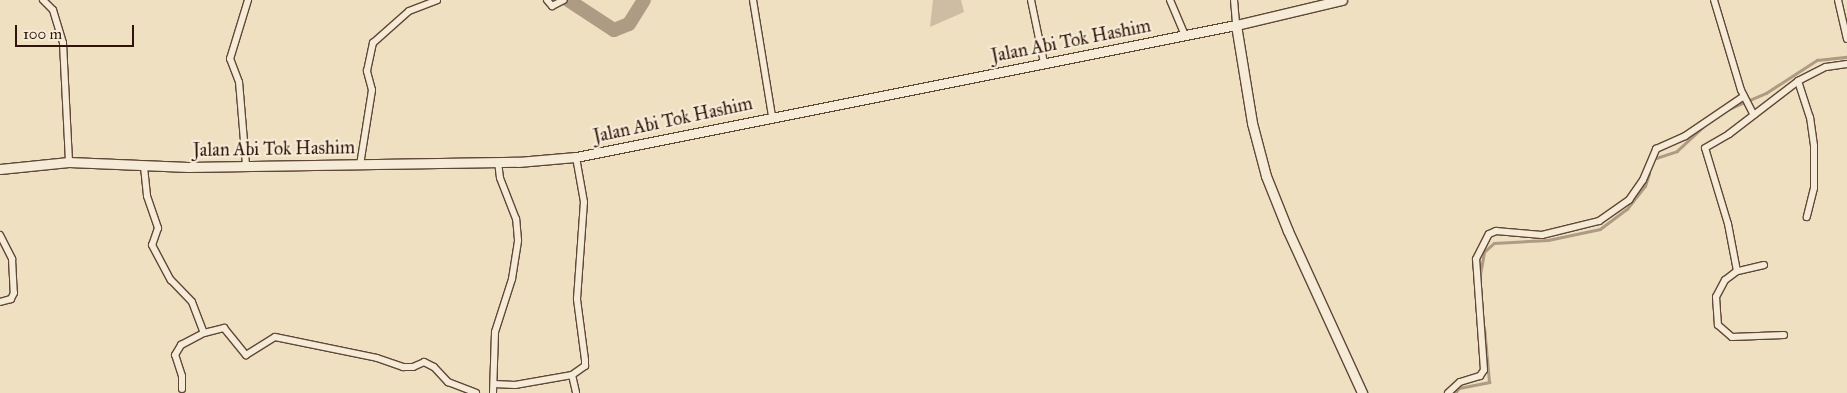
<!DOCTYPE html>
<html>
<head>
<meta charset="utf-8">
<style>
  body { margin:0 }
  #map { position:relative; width:1847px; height:393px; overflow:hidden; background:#efe0c2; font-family:"IM FELL Great Primer",serif }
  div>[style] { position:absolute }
  .green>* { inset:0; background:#cebda3 }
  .stream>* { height:2.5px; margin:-1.25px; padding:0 1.25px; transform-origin:1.25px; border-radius:1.25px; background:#ae9b83 }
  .river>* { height:14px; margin:-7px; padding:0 7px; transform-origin:7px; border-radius:7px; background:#ae9b83 }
  .roads { filter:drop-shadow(1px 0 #5f4737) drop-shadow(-1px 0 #5f4737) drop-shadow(0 1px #5f4737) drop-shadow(0 -1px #5f4737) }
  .minor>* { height:6px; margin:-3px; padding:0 3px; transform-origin:3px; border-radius:3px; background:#f5ebd7 }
  .tertiary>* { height:9px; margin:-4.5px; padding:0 4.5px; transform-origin:4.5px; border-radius:4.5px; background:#f5ebd7 }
  .secondary>* { height:9px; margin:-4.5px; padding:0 4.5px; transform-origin:4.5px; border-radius:4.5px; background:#f5ebd7 }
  span { translate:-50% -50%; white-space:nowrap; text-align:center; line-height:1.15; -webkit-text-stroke:4.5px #f5ebd7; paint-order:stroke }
  .street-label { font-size:18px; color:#2f1409 }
  .scale { position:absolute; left:15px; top:25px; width:119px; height:22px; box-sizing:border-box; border:2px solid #2f1409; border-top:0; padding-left:6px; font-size:15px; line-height:18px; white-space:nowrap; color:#2f1409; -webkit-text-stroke:4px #f5ebd7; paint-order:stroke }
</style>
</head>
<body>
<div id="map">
  <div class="green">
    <div style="clip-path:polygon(933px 0,961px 0,964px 12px,930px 27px)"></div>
  </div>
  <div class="stream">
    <div style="left:1729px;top:109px;width:40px;rotate:-23.4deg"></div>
    <div style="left:1766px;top:93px;width:61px;rotate:-32.9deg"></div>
    <div style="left:1817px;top:60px;width:30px;rotate:-6deg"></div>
    <div style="left:1653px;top:159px;width:25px;rotate:-18deg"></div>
    <div style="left:1677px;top:151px;width:37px;rotate:-43deg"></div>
    <div style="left:1480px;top:275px;width:23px;rotate:-80deg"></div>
    <div style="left:1484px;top:252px;width:13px;rotate:-42deg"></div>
    <div style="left:1494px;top:243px;width:54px;rotate:-3.2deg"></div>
    <div style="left:1548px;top:240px;width:53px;rotate:-11.9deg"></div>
    <div style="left:1600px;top:229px;width:34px;rotate:-37deg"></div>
    <div style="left:1627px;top:209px;width:29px;rotate:-52deg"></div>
    <div style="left:1645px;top:186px;width:13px;rotate:-72deg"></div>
    <div style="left:1455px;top:393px;width:6px;rotate:-51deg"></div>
    <div style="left:1459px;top:388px;width:31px;rotate:-11deg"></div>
    <div style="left:1489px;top:382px;width:55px;rotate:-95.2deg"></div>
  </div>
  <div class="river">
    <div style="left:568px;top:0;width:55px;rotate:33.1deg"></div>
    <div style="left:614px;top:30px;width:16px;rotate:-22deg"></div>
    <div style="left:629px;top:24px;width:28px;rotate:-58deg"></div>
  </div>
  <div class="roads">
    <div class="minor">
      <div style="left:43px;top:0;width:14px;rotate:45deg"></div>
      <div style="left:53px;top:10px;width:34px;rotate:73deg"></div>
      <div style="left:63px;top:43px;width:119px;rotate:87.1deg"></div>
      <div style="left:547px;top:0;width:8px;rotate:50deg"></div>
      <div style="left:552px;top:6px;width:13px;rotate:-27deg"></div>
      <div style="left:753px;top:0;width:118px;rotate:80.7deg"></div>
      <div style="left:1031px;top:0;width:64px;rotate:78.3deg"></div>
      <div style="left:1170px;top:0;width:38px;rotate:67deg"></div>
      <div style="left:1234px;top:0;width:25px;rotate:85deg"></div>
      <div style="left:1714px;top:0;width:94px;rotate:73.3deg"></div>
      <div style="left:1741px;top:90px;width:28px;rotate:63deg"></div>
      <div style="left:1838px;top:0;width:40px;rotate:77deg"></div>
      <div style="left:1798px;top:81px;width:38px;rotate:72deg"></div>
      <div style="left:1810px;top:117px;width:29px;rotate:82deg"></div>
      <div style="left:1814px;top:146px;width:42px;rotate:90deg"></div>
      <div style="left:1814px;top:188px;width:30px;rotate:104deg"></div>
      <div style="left:246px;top:165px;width:83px;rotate:-94.8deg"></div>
      <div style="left:239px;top:82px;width:25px;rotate:-111deg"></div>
      <div style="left:230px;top:59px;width:62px;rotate:-73deg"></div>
      <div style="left:360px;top:165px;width:76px;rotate:-80.9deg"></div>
      <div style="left:372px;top:90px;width:20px;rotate:-105deg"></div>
      <div style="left:367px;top:71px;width:29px;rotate:-78deg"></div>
      <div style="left:373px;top:43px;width:48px;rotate:-41.6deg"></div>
      <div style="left:409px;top:11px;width:30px;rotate:-21deg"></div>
      <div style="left:144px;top:167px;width:29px;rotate:84deg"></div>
      <div style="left:147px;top:196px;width:34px;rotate:71deg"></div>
      <div style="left:158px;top:228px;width:18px;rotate:109deg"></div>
      <div style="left:152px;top:245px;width:40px;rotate:62deg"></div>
      <div style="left:171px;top:280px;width:30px;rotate:46deg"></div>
      <div style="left:192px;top:302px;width:33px;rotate:69deg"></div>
      <div style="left:204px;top:333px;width:21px;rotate:-14deg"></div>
      <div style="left:224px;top:328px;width:35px;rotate:51deg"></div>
      <div style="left:246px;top:355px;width:34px;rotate:-32deg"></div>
      <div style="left:275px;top:337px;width:104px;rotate:11.6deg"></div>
      <div style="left:377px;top:358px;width:28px;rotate:19deg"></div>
      <div style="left:403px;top:367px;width:10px"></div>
      <div style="left:413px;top:367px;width:12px;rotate:-24deg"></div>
      <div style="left:424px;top:362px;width:11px;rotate:27deg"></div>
      <div style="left:434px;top:367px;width:21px;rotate:47deg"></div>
      <div style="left:448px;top:382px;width:30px;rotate:21deg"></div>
      <div style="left:0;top:235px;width:27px;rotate:63deg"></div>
      <div style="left:12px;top:259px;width:34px;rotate:87deg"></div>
      <div style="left:14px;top:293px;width:7px;rotate:117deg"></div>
      <div style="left:11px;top:299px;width:11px;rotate:165deg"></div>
      <div style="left:1764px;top:265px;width:28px;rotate:167deg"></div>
      <div style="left:1737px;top:271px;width:15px;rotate:143deg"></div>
      <div style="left:1725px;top:280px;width:19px;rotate:118deg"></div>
      <div style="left:1716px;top:297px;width:28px;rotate:86deg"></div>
      <div style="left:1718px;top:325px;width:18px;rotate:41deg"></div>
      <div style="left:1732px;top:337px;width:52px;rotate:-2.2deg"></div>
      <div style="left:1737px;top:271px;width:48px;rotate:-100.8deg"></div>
      <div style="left:1728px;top:224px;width:79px;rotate:-106.8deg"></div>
      <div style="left:1705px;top:148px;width:28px;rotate:-30deg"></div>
      <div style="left:1729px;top:134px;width:87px;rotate:-37.5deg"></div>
      <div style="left:1798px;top:81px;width:31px;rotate:-27deg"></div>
      <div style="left:1826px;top:67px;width:21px;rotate:-8deg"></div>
      <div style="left:572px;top:375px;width:16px;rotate:-35deg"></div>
      <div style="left:585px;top:366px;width:6px;rotate:-90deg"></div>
      <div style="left:585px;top:360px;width:62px;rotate:-97.5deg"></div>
      <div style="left:577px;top:299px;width:97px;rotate:-85.9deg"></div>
      <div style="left:584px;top:202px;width:46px;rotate:-100.1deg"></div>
      <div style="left:494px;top:384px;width:21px;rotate:3deg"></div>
      <div style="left:515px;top:385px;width:58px;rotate:-10deg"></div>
      <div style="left:572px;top:375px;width:18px;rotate:77deg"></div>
      <div style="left:182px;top:389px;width:13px;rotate:-90deg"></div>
      <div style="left:182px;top:376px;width:22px;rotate:-108deg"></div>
      <div style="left:175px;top:355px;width:12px;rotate:-59deg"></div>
      <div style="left:181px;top:345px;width:26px;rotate:-28deg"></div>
      <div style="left:493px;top:393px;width:61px;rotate:-88.1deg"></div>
      <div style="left:495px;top:332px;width:56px;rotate:-72.2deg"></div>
      <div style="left:512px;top:279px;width:39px;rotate:-81deg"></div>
      <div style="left:518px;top:240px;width:21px;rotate:-95deg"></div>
      <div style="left:516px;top:219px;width:44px;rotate:-111.3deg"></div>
      <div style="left:500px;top:178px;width:16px;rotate:-97deg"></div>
      <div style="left:1448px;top:393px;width:16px;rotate:-43deg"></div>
      <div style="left:1460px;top:382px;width:21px;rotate:-17deg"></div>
      <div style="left:1480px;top:376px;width:7px;rotate:-56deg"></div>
      <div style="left:1484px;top:370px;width:111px;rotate:-94.1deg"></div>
      <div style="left:1476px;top:259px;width:28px;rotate:-63deg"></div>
      <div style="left:1489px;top:234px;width:8px;rotate:-23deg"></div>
      <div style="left:1496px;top:231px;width:46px;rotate:5deg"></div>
      <div style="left:1542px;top:235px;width:59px;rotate:-13.8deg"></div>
      <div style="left:1599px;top:221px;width:37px;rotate:-35deg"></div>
      <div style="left:1629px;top:200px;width:24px;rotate:-55deg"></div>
      <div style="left:1643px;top:180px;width:34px;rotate:-67deg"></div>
      <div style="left:1656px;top:149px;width:32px;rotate:-24deg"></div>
      <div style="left:1685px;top:136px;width:71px;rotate:-34.1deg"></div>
    </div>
    <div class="tertiary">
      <div style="left:1236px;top:25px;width:99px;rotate:80.7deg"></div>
      <div style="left:1252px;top:123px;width:55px;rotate:75.2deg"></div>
      <div style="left:1266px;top:176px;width:59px;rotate:68.2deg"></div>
      <div style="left:1288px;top:231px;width:178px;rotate:65.4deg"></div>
    </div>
    <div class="secondary">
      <div style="left:0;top:169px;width:69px;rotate:-5.8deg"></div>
      <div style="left:69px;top:162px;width:119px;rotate:2.4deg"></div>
      <div style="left:188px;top:167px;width:330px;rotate:-0.9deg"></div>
      <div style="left:518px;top:162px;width:58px;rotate:-4.9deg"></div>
      <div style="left:576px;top:157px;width:673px;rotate:-11.31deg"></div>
      <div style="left:1236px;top:25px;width:109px;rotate:-13.3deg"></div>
    </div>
  </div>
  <div class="street-label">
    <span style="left:1071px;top:41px;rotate:-11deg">Jalan Abi Tok Hashim</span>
    <span style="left:673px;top:120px;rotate:-12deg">Jalan Abi Tok Hashim</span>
    <span style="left:274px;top:149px;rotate:-1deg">Jalan Abi Tok Hashim</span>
  </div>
  <div class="scale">100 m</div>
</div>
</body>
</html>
